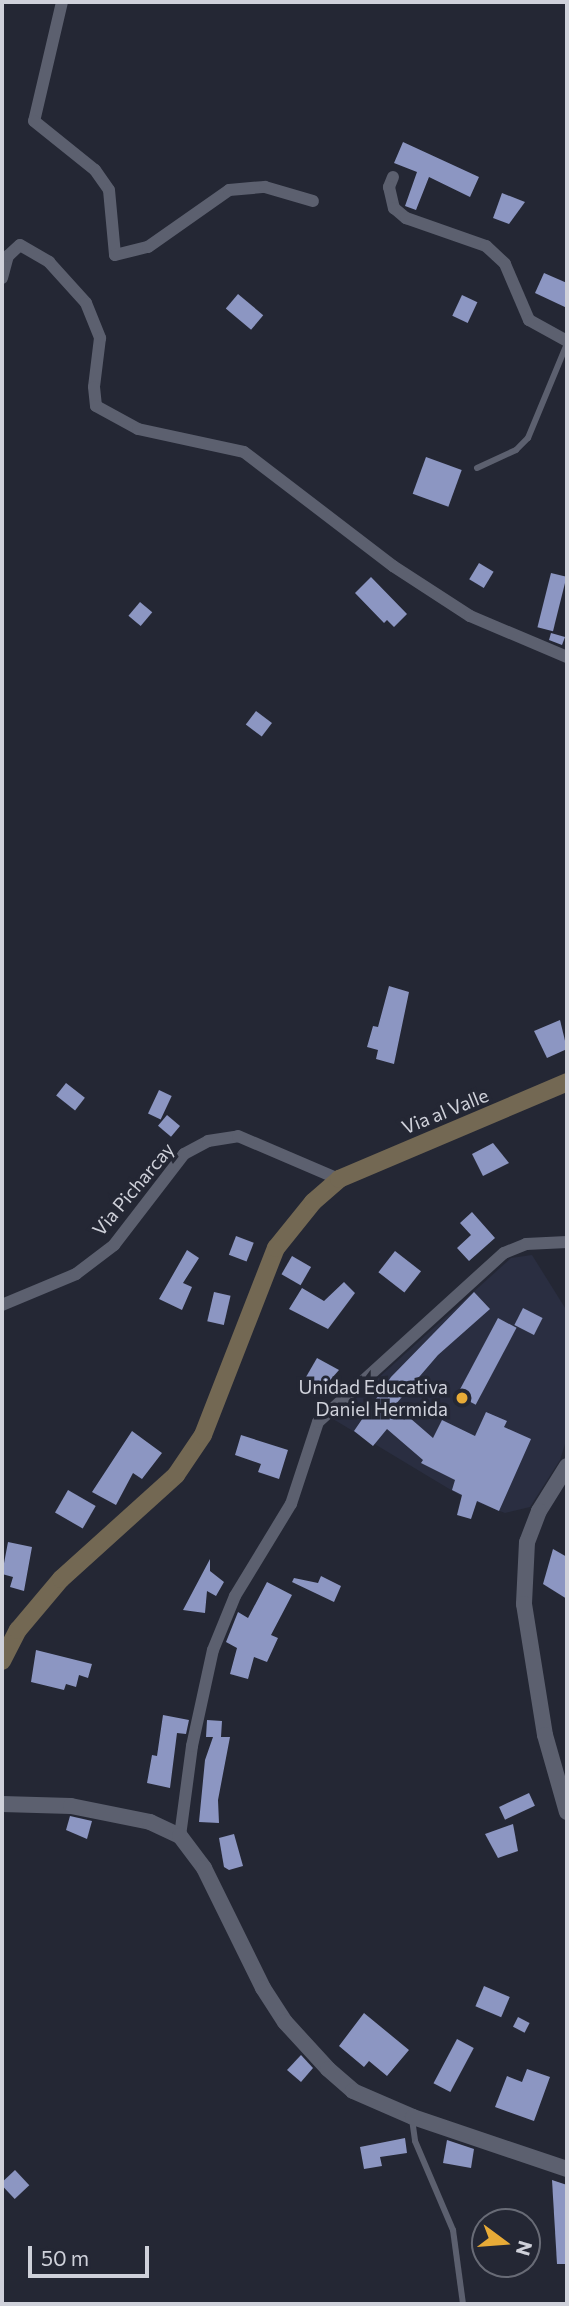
<!DOCTYPE html>
<html>
<head>
<meta charset="utf-8">
<style>
  body { margin:0 }
  #map { position:relative; width:569px; height:2306px; overflow:hidden; background:#242734; font-family:Commissioner,sans-serif }
  div>[style] { position:absolute }
  .built>* { inset:0; background:#2a2e41 }
  .building>* { inset:0; background:#8c96c2; transform-origin:0 0 }
  .service>* { height:6px; margin:-3px; padding:0 3px; transform-origin:3px; border-radius:3px; background:#5c606f }
  .minor>* { height:12px; margin:-6px; padding:0 6px; transform-origin:6px; border-radius:6px; background:#5c606f }
  .tertiary>* { height:16px; margin:-8px; padding:0 8px; transform-origin:8px; border-radius:8px; background:#5c606f }
  .secondary>* { height:18px; margin:-9px; padding:0 9px; transform-origin:9px; border-radius:9px; background:#736853 }
  .dots>* { width:19px; height:19px; translate:-50% -50%; box-sizing:border-box; border:4px solid #242734; border-radius:50% }
  span { translate:-50% -50%; white-space:nowrap; text-align:center; line-height:1.15; -webkit-text-stroke:7px #242734; paint-order:stroke }
  .street-label { font-size:19px; color:#cfd1da }
  .poi-label { font-size:19px; color:#cfd1da }
  .right { translate:-100% -50%; text-align:right }
  .frame { position:absolute; inset:0; border:4px solid #cfd1da; pointer-events:none }
  .north { position:absolute; left:471px; top:2208px; width:70px; height:70px; box-sizing:border-box; background:#242734; border:2px solid #686b76; border-radius:50%; rotate:106deg; font-size:19px; font-weight:700; line-height:28px; text-align:center; color:#cfd1da }
  .north::after { content:''; display:block; margin:auto; width:24px; height:32px; background:#e8ab37; clip-path:polygon(50% 0,100% 100%,50% 72%,0 100%) }
  .scale { position:absolute; left:28px; top:2246px; width:121px; height:32px; box-sizing:border-box; border:4px solid #cfd1da; border-top:0; padding-left:9px; font-size:21px; line-height:24px; white-space:nowrap; color:#cfd1da; -webkit-text-stroke:5px #242734; paint-order:stroke }
</style>
</head>
<body>
<div id="map">
  <div class="built">
    <div style="clip-path:polygon(532px 1255px,567px 1311px,567px 1438px,560px 1460px,530px 1507px,505px 1513px,461px 1496px,333px 1419px,511px 1258px)"></div>
  </div>
  <div class="building">
    <div style="clip-path:polygon(403px 142px,479px 177px,470px 197px,429px 177px,416px 210px,405px 206px,417px 172px,394px 163px)"></div>
    <div style="clip-path:polygon(502px 193px,525px 202px,509px 224px,493px 218px)"></div>
    <div style="clip-path:polygon(544px 273px,567px 283px,567px 308px,535px 293px)"></div>
    <div style="left:238px;top:294px;width:33px;height:19px;rotate:40deg"></div>
    <div style="left:462px;top:295px;width:17px;height:23px;rotate:25deg"></div>
    <div style="left:426px;top:457px;width:38px;height:39px;rotate:20deg"></div>
    <div style="left:479px;top:563px;width:17px;height:19px;rotate:31deg"></div>
    <div style="left:551px;top:573px;width:16px;height:56px;rotate:14deg"></div>
    <div style="clip-path:polygon(371px 577px,407px 614px,394px 627px,387px 620px,384px 623px,355px 593px)"></div>
    <div style="left:140px;top:602px;width:16px;height:18px;rotate:40deg"></div>
    <div style="clip-path:polygon(551px 633px,565px 637px,562px 645px,549px 640px)"></div>
    <div style="left:256px;top:711px;width:20px;height:17px;rotate:37deg"></div>
    <div style="clip-path:polygon(389px 986px,409px 992px,394px 1064px,376px 1059px,378px 1050px,367px 1047px,373px 1026px,378px 1027px)"></div>
    <div style="clip-path:polygon(560px 1020px,567px 1049px,547px 1058px,534px 1031px)"></div>
    <div style="left:66px;top:1083px;width:24px;height:16px;rotate:38deg"></div>
    <div style="left:159px;top:1090px;width:14px;height:26px;rotate:25deg"></div>
    <div style="left:167px;top:1115px;width:17px;height:14px;rotate:40deg"></div>
    <div style="clip-path:polygon(493px 1143px,509px 1163px,483px 1176px,472px 1154px)"></div>
    <div style="clip-path:polygon(472px 1212px,495px 1238px,469px 1261px,457px 1248px,471px 1235px,460px 1223px)"></div>
    <div style="left:236px;top:1236px;width:19px;height:20px;rotate:21deg"></div>
    <div style="clip-path:polygon(187px 1250px,199px 1258px,183px 1283px,192px 1287px,182px 1310px,159px 1299px)"></div>
    <div style="left:395px;top:1251px;width:33px;height:27px;rotate:38deg"></div>
    <div style="left:292px;top:1256px;width:22px;height:21px;rotate:30deg"></div>
    <div style="clip-path:polygon(344px 1282px,355px 1293px,328px 1329px,289px 1309px,302px 1288px,324px 1301px)"></div>
    <div style="left:214px;top:1292px;width:17px;height:30px;rotate:13deg"></div>
    <div style="clip-path:polygon(474px 1292px,490px 1309px,438px 1355px,395px 1405px,433px 1438px,442px 1420px,475px 1436px,486px 1412px,507px 1421px,504px 1427px,531px 1439px,499px 1511px,477px 1501px,471px 1519px,457px 1515px,462px 1495px,452px 1490px,455px 1480px,421px 1463px,423px 1460px,387px 1429px,373px 1446px,354px 1431px,391px 1377px)"></div>
    <div style="left:523px;top:1308px;width:22px;height:19px;rotate:27deg"></div>
    <div style="left:498px;top:1318px;width:21px;height:87px;rotate:28deg"></div>
    <div style="clip-path:polygon(317px 1358px,339px 1370px,324px 1387px,306px 1377px)"></div>
    <div style="clip-path:polygon(132px 1431px,162px 1453px,142px 1479px,133px 1473px,116px 1505px,92px 1492px)"></div>
    <div style="clip-path:polygon(241px 1435px,288px 1450px,279px 1479px,258px 1472px,261px 1464px,235px 1455px)"></div>
    <div style="left:68px;top:1490px;width:32px;height:26px;rotate:30deg"></div>
    <div style="clip-path:polygon(8px 1542px,32px 1547px,24px 1591px,10px 1587px,13px 1577px,2px 1574px)"></div>
    <div style="clip-path:polygon(553px 1549px,567px 1557px,567px 1599px,543px 1584px)"></div>
    <div style="clip-path:polygon(210px 1559px,210px 1571px,224px 1582px,216px 1596px,207px 1591px,205px 1613px,183px 1610px)"></div>
    <div style="clip-path:polygon(321px 1576px,341px 1586px,334px 1602px,292px 1582px,294px 1578px,318px 1583px)"></div>
    <div style="clip-path:polygon(267px 1582px,292px 1595px,271px 1635px,278px 1638px,267px 1662px,254px 1657px,248px 1679px,230px 1674px,237px 1648px,226px 1642px,238px 1612px,248px 1618px)"></div>
    <div style="clip-path:polygon(36px 1650px,92px 1664px,88px 1678px,79px 1675px,76px 1687px,66px 1684px,64px 1690px,31px 1682px)"></div>
    <div style="clip-path:polygon(163px 1715px,189px 1720px,186px 1734px,177px 1733px,170px 1788px,147px 1783px,152px 1755px,157px 1756px)"></div>
    <div style="clip-path:polygon(207px 1720px,222px 1721px,221px 1737px,230px 1737px,218px 1800px,219px 1823px,199px 1822px,205px 1760px,213px 1737px,206px 1737px)"></div>
    <div style="left:529px;top:1793px;width:14px;height:33px;rotate:65deg"></div>
    <div style="clip-path:polygon(70px 1816px,92px 1821px,87px 1839px,66px 1830px)"></div>
    <div style="clip-path:polygon(513px 1824px,518px 1851px,498px 1858px,485px 1834px)"></div>
    <div style="clip-path:polygon(234px 1834px,243px 1866px,229px 1870px,224px 1867px,219px 1838px)"></div>
    <div style="left:484px;top:1986px;width:28px;height:22px;rotate:23deg"></div>
    <div style="clip-path:polygon(364px 2013px,409px 2050px,387px 2076px,369px 2061px,364px 2067px,339px 2046px)"></div>
    <div style="left:518px;top:2017px;width:13px;height:11px;rotate:27deg"></div>
    <div style="left:457px;top:2039px;width:19px;height:50px;rotate:28deg"></div>
    <div style="clip-path:polygon(301px 2055px,313px 2068px,301px 2082px,287px 2070px)"></div>
    <div style="clip-path:polygon(527px 2069px,550px 2077px,534px 2121px,495px 2107px,507px 2076px,522px 2082px)"></div>
    <div style="clip-path:polygon(405px 2138px,407px 2153px,380px 2157px,382px 2166px,364px 2169px,360px 2147px)"></div>
    <div style="clip-path:polygon(447px 2140px,474px 2149px,471px 2168px,443px 2163px)"></div>
    <div style="left:15px;top:2170px;width:21px;height:20px;rotate:47deg"></div>
    <div style="clip-path:polygon(552px 2180px,567px 2185px,567px 2264px,557px 2264px)"></div>
  </div>
  <div class="service">
    <div style="left:477px;top:468px;width:43px;rotate:-24.8deg"></div>
    <div style="left:516px;top:450px;width:17px;rotate:-45deg"></div>
    <div style="left:528px;top:438px;width:102px;rotate:-67.5deg"></div>
    <div style="left:412px;top:2119px;width:22px;rotate:82deg"></div>
    <div style="left:415px;top:2141px;width:97px;rotate:66.9deg"></div>
    <div style="left:453px;top:2230px;width:75px;rotate:82.3deg"></div>
  </div>
  <div class="minor">
    <div style="left:62px;top:2px;width:122px;rotate:103.2deg"></div>
    <div style="left:34px;top:121px;width:78px;rotate:38.8deg"></div>
    <div style="left:95px;top:170px;width:24px;rotate:55deg"></div>
    <div style="left:109px;top:190px;width:65px;rotate:84.7deg"></div>
    <div style="left:115px;top:255px;width:34px;rotate:-14deg"></div>
    <div style="left:148px;top:247px;width:99px;rotate:-35.1deg"></div>
    <div style="left:229px;top:190px;width:36px;rotate:-5deg"></div>
    <div style="left:265px;top:187px;width:50px;rotate:16.3deg"></div>
    <div style="left:393px;top:177px;width:11px;rotate:112deg"></div>
    <div style="left:389px;top:187px;width:22px;rotate:77deg"></div>
    <div style="left:394px;top:208px;width:16px;rotate:40deg"></div>
    <div style="left:406px;top:218px;width:85px;rotate:19.3deg"></div>
    <div style="left:486px;top:246px;width:26px;rotate:43deg"></div>
    <div style="left:505px;top:264px;width:61px;rotate:66.8deg"></div>
    <div style="left:529px;top:320px;width:43px;rotate:28.9deg"></div>
    <div style="left:2px;top:278px;width:23px;rotate:-75deg"></div>
    <div style="left:8px;top:256px;width:16px;rotate:-43deg"></div>
    <div style="left:20px;top:245px;width:34px;rotate:30deg"></div>
    <div style="left:49px;top:262px;width:55px;rotate:47.9deg"></div>
    <div style="left:86px;top:303px;width:38px;rotate:68deg"></div>
    <div style="left:100px;top:338px;width:49px;rotate:97deg"></div>
    <div style="left:94px;top:387px;width:19px;rotate:84deg"></div>
    <div style="left:96px;top:406px;width:48px;rotate:28.7deg"></div>
    <div style="left:138px;top:429px;width:108px;rotate:12.2deg"></div>
    <div style="left:244px;top:452px;width:188px;rotate:37.4deg"></div>
    <div style="left:393px;top:566px;width:92px;rotate:33deg"></div>
    <div style="left:470px;top:616px;width:105px;rotate:22.9deg"></div>
    <div style="left:2px;top:1305px;width:80px;rotate:-22.7deg"></div>
    <div style="left:76px;top:1274px;width:48px;rotate:-37.3deg"></div>
    <div style="left:114px;top:1245px;width:115px;rotate:-52.4deg"></div>
    <div style="left:184px;top:1154px;width:27px;rotate:-28deg"></div>
    <div style="left:208px;top:1141px;width:30px;rotate:-9deg"></div>
    <div style="left:238px;top:1136px;width:110px;rotate:23.1deg"></div>
    <div style="left:180px;top:1836px;width:91px;rotate:-82.4deg"></div>
    <div style="left:192px;top:1746px;width:98px;rotate:-77.7deg"></div>
    <div style="left:213px;top:1650px;width:58px;rotate:-67.8deg"></div>
    <div style="left:235px;top:1596px;width:108px;rotate:-58.7deg"></div>
    <div style="left:291px;top:1504px;width:86px;rotate:-71.8deg"></div>
    <div style="left:318px;top:1422px;width:251px;rotate:-42.3deg"></div>
    <div style="left:504px;top:1253px;width:24px;rotate:-22deg"></div>
    <div style="left:526px;top:1244px;width:41px;rotate:-2.8deg"></div>
  </div>
  <div class="tertiary">
    <div style="left:567px;top:1466px;width:53px;rotate:121.9deg"></div>
    <div style="left:539px;top:1511px;width:33px;rotate:111deg"></div>
    <div style="left:527px;top:1542px;width:62px;rotate:92.8deg"></div>
    <div style="left:524px;top:1604px;width:133px;rotate:80.9deg"></div>
    <div style="left:545px;top:1735px;width:80px;rotate:74.1deg"></div>
    <div style="left:2px;top:1804px;width:69px;rotate:1.7deg"></div>
    <div style="left:71px;top:1806px;width:81px;rotate:11.4deg"></div>
    <div style="left:150px;top:1822px;width:33px;rotate:25deg"></div>
    <div style="left:180px;top:1836px;width:40px;rotate:53deg"></div>
    <div style="left:204px;top:1868px;width:134px;rotate:63.8deg"></div>
    <div style="left:263px;top:1988px;width:40px;rotate:57.1deg"></div>
    <div style="left:285px;top:2022px;width:64px;rotate:47.5deg"></div>
    <div style="left:328px;top:2069px;width:33px;rotate:41deg"></div>
    <div style="left:353px;top:2091px;width:65px;rotate:23.4deg"></div>
    <div style="left:413px;top:2117px;width:163px;rotate:18.7deg"></div>
  </div>
  <div class="secondary">
    <div style="left:2px;top:1661px;width:35px;rotate:-63deg"></div>
    <div style="left:18px;top:1630px;width:67px;rotate:-49.9deg"></div>
    <div style="left:61px;top:1579px;width:155px;rotate:-42.1deg"></div>
    <div style="left:176px;top:1475px;width:48px;rotate:-56deg"></div>
    <div style="left:203px;top:1435px;width:201px;rotate:-68.7deg"></div>
    <div style="left:276px;top:1248px;width:59px;rotate:-51.2deg"></div>
    <div style="left:313px;top:1202px;width:35px;rotate:-41deg"></div>
    <div style="left:339px;top:1179px;width:248px;rotate:-23deg"></div>
  </div>
  <div class="dots">
    <div style="left:462px;top:1398px;background:#e8ab37"></div>
  </div>
  <div class="street-label">
    <span style="left:445px;top:1111px;rotate:-22deg">Via al Valle</span>
    <span style="left:133px;top:1189px;rotate:-50deg">Via Picharcay</span>
  </div>
  <div class="poi-label">
    <span class="right" style="left:448px;top:1398px">Unidad Educativa<br>Daniel Hermida</span>
  </div>
  <div class="frame"></div>
  <div class="north">N</div>
  <div class="scale">50 m</div>
</div>
</body>
</html>
